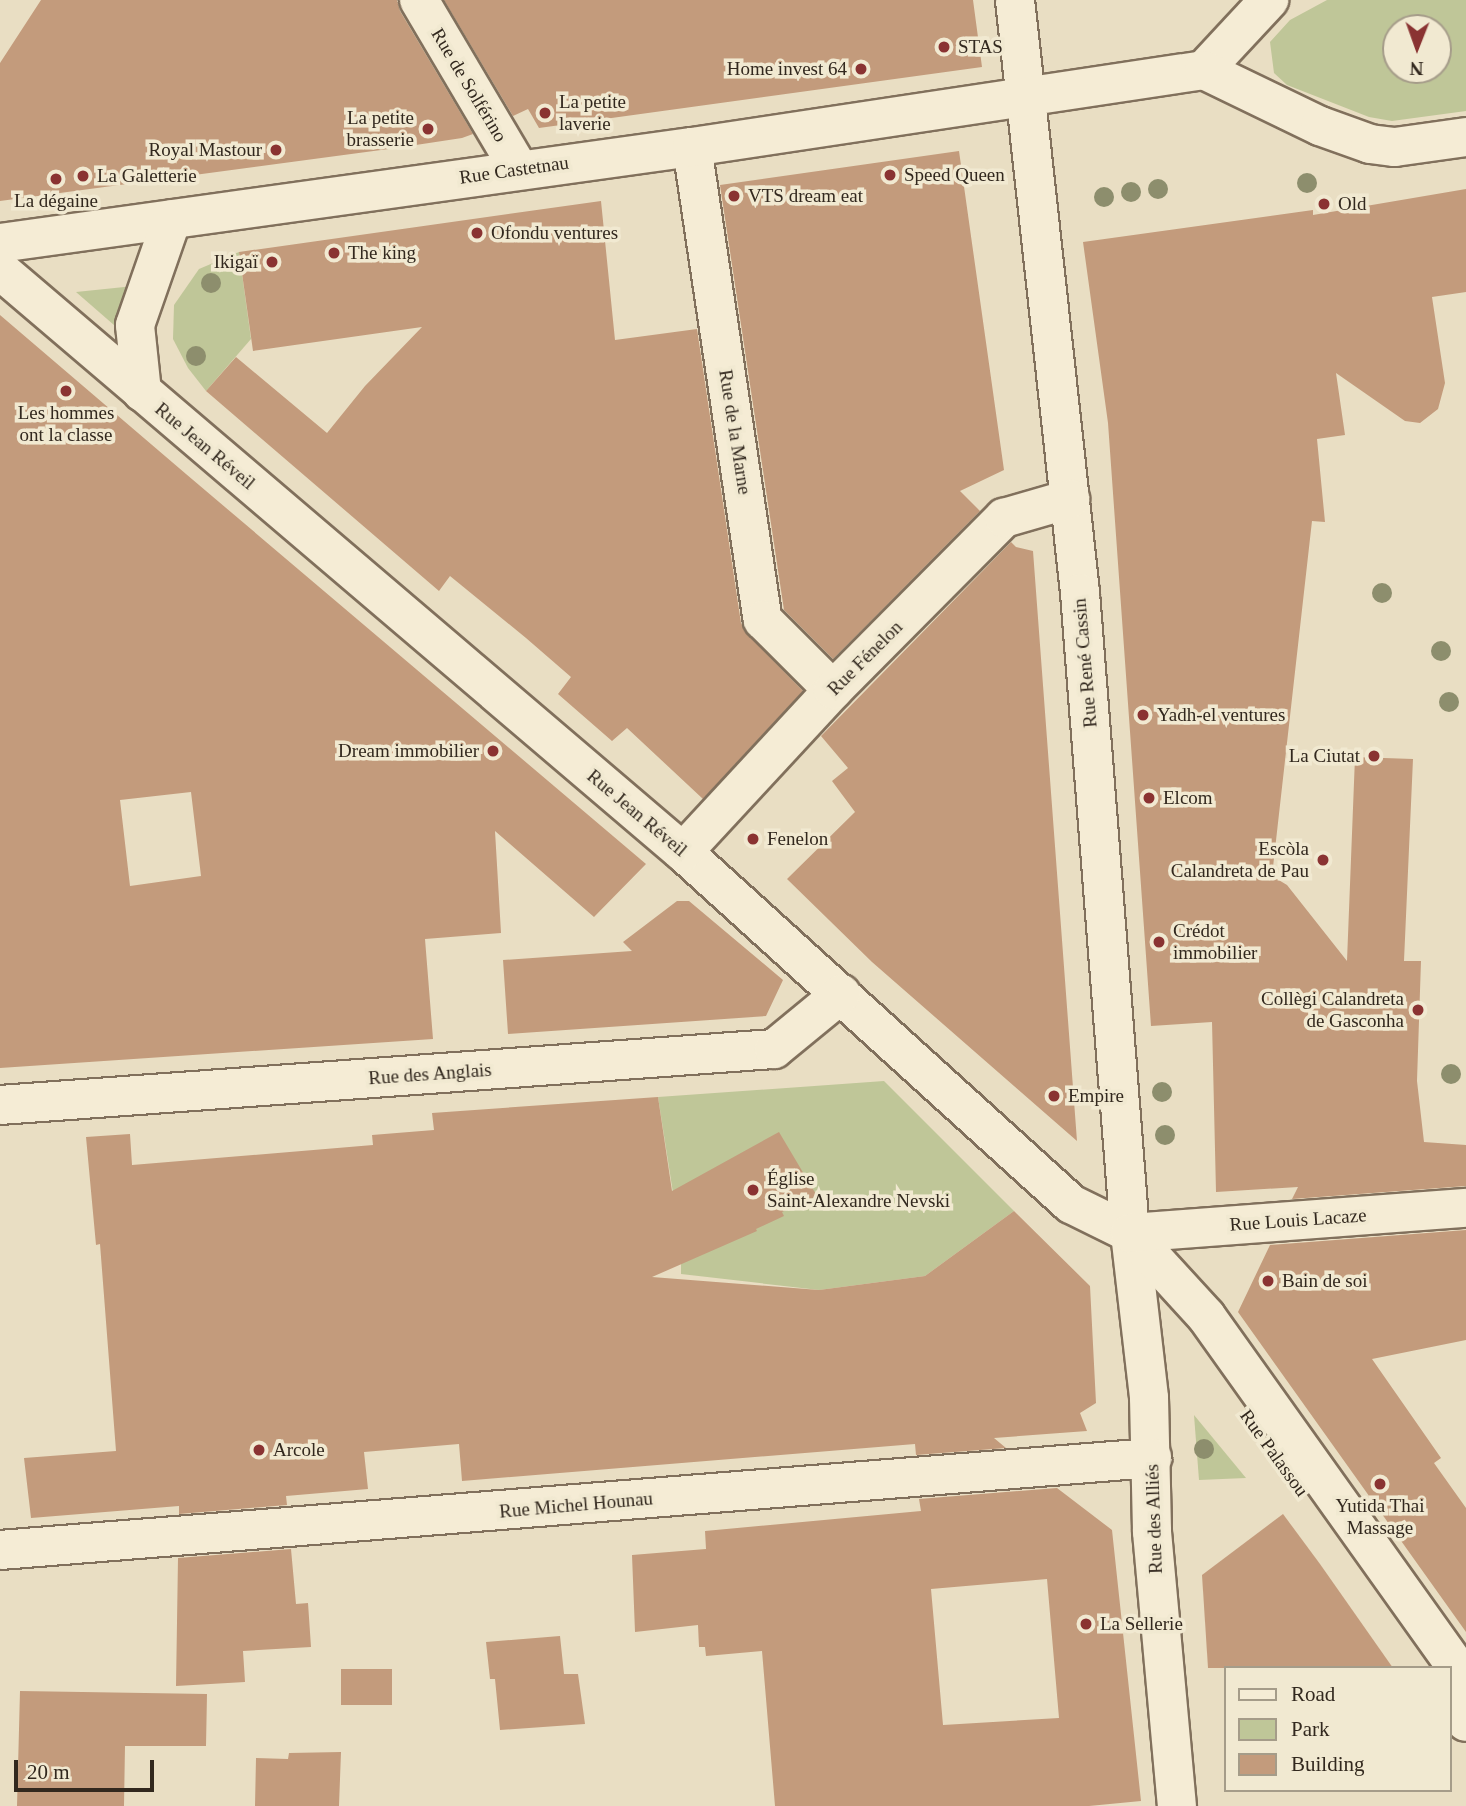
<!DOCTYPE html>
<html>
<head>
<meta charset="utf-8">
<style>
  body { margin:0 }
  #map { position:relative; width:1466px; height:1806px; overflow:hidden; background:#e9dec3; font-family:"Times New Roman",serif }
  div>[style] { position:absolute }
  .green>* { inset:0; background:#bfc698 }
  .building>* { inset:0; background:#c39b7c; transform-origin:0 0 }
  .roads { filter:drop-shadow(2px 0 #81705c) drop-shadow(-2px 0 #81705c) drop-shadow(0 2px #81705c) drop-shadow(0 -2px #81705c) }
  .minor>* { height:38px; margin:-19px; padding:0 19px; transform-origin:19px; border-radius:19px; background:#f5ecd5 }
  .trees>* { width:20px; height:20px; margin:-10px; border-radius:50%; background:#8d8e6d }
  .dots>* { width:19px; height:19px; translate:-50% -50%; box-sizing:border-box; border:4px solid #f1e9d1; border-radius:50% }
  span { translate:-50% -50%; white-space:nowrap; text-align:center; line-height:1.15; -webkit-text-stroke:7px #f1e9d1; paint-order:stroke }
  .poi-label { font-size:19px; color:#32281e }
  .left { translate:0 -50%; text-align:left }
  .right { translate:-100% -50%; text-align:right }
  .street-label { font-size:19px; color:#32281e }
  .legend { position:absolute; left:1224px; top:1666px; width:228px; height:126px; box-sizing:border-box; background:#f1e9d1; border:2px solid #a59c89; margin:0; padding:9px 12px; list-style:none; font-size:21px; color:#32281e }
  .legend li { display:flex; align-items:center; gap:14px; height:35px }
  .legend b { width:35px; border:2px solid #a59c89 }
  .north { position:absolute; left:1382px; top:14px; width:70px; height:70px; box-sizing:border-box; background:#f1e9d1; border:2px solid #a59c89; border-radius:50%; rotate:181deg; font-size:19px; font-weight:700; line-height:28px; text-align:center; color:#32281e }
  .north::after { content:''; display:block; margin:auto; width:24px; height:32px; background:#8a3332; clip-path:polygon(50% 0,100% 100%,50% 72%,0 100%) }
  .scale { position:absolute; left:14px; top:1760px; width:140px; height:32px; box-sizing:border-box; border:4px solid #32281e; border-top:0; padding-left:9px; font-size:21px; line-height:24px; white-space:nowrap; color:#32281e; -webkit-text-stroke:5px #f1e9d1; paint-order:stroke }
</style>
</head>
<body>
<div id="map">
  <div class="green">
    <div style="clip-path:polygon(evenodd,1327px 0,1466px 0,1466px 111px,1392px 121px,1369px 117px,1287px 85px,1274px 73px,1270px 42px,1290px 20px,1327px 0,1396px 28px,1438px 28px,1438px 70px,1396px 70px,1396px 28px)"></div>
    <div style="clip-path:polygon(239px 252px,251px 339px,206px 391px,188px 368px,173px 339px,174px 305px,199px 269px)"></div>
    <div style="clip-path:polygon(134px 286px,122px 332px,76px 292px)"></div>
    <div style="clip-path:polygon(884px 1081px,1014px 1211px,925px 1276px,819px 1290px,681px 1274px,681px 1244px,658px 1097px)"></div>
    <div style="clip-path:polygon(1194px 1415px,1246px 1478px,1199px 1480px)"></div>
  </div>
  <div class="building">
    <div style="clip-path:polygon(41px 0,397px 0,400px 11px,473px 134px,462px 138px,396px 148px,0 201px,0 63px)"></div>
    <div style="clip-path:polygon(444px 0,973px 0,982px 67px,539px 128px,528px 109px,513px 116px)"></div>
    <div style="clip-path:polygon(959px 151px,1004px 470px,960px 491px,980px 511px,833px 659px,784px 610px,720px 185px)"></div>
    <div style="clip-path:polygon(1466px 189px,1466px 292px,1432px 297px,1445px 383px,1438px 409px,1420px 423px,1405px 421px,1336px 373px,1345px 435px,1317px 439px,1325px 522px,1312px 521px,1272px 876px,1287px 885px,1347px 961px,1355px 757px,1413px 759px,1404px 961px,1421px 961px,1417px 1081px,1424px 1142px,1466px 1145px,1466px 1186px,1292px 1199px,1298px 1187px,1216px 1192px,1212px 1022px,1151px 1026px,1108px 423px,1083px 242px,1313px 210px,1313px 215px)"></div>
    <div style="clip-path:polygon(601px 201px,615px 340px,697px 329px,741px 623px,748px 635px,803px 691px,703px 799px,627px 728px,612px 741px,558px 694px,571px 677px,526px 638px,450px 576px,439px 591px,206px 391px,236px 357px,327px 433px,365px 386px,422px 327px,253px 351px,239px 252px)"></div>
    <div style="clip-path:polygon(evenodd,0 315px,186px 474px,646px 864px,594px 917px,495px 831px,501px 933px,425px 939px,433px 1039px,0 1068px,0 315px,191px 792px,201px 876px,130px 886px,120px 800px,191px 792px)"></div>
    <div style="clip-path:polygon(1011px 542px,1016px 547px,1033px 551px,1077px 1141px,872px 962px,787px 879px,855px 812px,832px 781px,848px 768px,821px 736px)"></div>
    <div style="clip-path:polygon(677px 901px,689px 901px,783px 980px,766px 1016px,508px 1034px,503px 960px,632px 951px,623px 942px)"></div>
    <div style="clip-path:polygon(658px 1097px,672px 1191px,779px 1132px,817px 1196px,782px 1212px,784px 1216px,756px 1229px,757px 1231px,652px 1277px,819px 1290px,925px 1276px,1014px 1211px,1090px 1286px,1096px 1403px,1080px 1413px,1087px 1431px,994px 1438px,1006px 1448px,916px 1455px,915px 1444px,462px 1481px,459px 1444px,364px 1452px,368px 1489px,286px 1496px,287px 1505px,179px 1514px,179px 1506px,31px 1518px,24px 1458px,116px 1451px,100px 1244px,96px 1245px,86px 1137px,130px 1134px,132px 1165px,373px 1145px,372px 1135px,434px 1130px,432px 1113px)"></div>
    <div style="clip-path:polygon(1466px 1230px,1466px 1340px,1372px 1359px,1441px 1458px,1434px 1463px,1466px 1508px,1466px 1632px,1238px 1312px,1270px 1245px)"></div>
    <div style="clip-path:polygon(evenodd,1057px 1488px,1112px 1530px,1141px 1801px,1089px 1806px,775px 1806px,762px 1651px,706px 1656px,705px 1647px,699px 1647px,698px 1625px,635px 1632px,632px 1555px,706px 1549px,705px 1531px,921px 1511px,919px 1499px,1057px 1488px,1047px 1579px,1059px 1718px,943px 1725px,931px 1589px,1047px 1579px)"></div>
    <div style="clip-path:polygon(1283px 1514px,1320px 1564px,1393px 1668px,1208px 1668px,1202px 1575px)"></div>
    <div style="clip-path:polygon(291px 1549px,296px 1604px,308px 1603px,311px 1647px,243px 1651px,245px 1682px,176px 1686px,178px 1558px)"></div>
    <div style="clip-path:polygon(560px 1636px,564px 1674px,578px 1674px,585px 1724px,500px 1730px,495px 1679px,490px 1679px,486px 1642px)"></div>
    <div style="left:392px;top:1669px;width:36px;height:51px;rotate:90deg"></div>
    <div style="clip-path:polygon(20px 1691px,207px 1694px,206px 1746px,125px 1746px,124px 1806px,17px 1806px)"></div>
    <div style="clip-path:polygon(341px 1752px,339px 1806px,255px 1806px,256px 1758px,288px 1759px,289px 1753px)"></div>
  </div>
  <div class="roads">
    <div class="minor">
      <div style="left:419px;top:0;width:196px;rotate:59.4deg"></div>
      <div style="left:1015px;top:0;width:597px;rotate:83.74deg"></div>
      <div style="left:1080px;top:593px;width:642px;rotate:85.53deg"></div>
      <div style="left:1130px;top:1233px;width:166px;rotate:83.4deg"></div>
      <div style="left:1149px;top:1398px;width:134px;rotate:88.7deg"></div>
      <div style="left:1152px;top:1532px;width:275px;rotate:84.8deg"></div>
      <div style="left:1204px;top:70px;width:96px;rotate:-47.1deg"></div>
      <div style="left:692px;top:147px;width:478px;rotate:81.5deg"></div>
      <div style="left:763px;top:620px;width:99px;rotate:45deg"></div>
      <div style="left:0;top:243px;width:699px;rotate:-7.9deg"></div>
      <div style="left:692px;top:147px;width:518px;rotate:-8.55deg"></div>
      <div style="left:1204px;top:70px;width:129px;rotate:25.8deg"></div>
      <div style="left:1320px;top:126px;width:53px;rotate:19.8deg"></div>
      <div style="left:1370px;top:144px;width:25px;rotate:7deg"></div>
      <div style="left:1395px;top:147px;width:72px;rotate:-8deg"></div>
      <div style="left:0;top:270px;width:897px;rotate:40.44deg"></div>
      <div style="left:683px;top:852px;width:524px;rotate:42.21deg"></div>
      <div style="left:1071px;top:1204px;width:66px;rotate:26.2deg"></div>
      <div style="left:1130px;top:1233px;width:113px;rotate:47.5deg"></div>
      <div style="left:1206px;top:1316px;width:447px;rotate:54.5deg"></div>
      <div style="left:142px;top:392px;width:67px;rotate:-96deg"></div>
      <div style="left:135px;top:325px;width:112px;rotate:-70.8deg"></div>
      <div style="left:683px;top:852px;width:221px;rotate:-47.2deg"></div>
      <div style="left:833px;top:690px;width:243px;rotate:-45.2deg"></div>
      <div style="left:1004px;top:518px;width:69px;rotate:-16.1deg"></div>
      <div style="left:0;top:1105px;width:776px;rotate:-4.14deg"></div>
      <div style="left:774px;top:1049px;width:87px;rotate:-39.4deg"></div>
      <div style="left:1130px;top:1233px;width:337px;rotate:-4.3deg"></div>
      <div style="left:0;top:1550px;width:1156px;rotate:-4.57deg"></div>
      <div style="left:1450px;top:1700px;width:27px;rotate:54deg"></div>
    </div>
  </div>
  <div class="trees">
    <div style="left:1307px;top:183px"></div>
    <div style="left:1158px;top:189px"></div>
    <div style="left:1131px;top:192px"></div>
    <div style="left:1104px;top:197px"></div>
    <div style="left:211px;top:283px"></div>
    <div style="left:196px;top:356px"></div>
    <div style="left:1382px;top:593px"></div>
    <div style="left:1441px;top:651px"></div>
    <div style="left:1449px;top:702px"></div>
    <div style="left:1451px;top:1074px"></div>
    <div style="left:1162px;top:1092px"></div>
    <div style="left:1165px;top:1135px"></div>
    <div style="left:1204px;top:1449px"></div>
  </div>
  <div class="dots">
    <div style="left:944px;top:47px;background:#8a3332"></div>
    <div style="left:861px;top:69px;background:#8a3332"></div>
    <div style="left:545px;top:113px;background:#8a3332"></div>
    <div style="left:428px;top:129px;background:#8a3332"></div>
    <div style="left:276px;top:150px;background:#8a3332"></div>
    <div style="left:890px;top:175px;background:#8a3332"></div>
    <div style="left:83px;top:176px;background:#8a3332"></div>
    <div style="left:56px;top:179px;background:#8a3332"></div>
    <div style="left:734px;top:196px;background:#8a3332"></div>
    <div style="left:1324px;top:204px;background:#8a3332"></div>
    <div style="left:477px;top:233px;background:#8a3332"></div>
    <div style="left:334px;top:253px;background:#8a3332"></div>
    <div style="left:272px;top:262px;background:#8a3332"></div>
    <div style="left:66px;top:391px;background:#8a3332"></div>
    <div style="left:1143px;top:715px;background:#8a3332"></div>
    <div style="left:493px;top:751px;background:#8a3332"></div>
    <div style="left:1374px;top:756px;background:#8a3332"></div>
    <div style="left:1149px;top:798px;background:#8a3332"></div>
    <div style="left:753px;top:839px;background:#8a3332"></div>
    <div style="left:1323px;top:860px;background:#8a3332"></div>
    <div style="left:1159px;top:942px;background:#8a3332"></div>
    <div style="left:1418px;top:1010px;background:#8a3332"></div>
    <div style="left:1054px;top:1096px;background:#8a3332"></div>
    <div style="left:753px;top:1190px;background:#8a3332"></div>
    <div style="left:1268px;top:1281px;background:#8a3332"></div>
    <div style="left:259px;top:1450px;background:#8a3332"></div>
    <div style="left:1380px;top:1484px;background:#8a3332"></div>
    <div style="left:1086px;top:1624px;background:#8a3332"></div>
  </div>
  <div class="poi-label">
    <span class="left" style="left:958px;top:47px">STAS</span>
    <span class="right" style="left:847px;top:69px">Home invest 64</span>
    <span class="left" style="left:559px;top:113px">La petite<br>laverie</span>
    <span class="right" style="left:414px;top:129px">La petite<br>brasserie</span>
    <span class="right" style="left:262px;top:150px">Royal Mastour</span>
    <span class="left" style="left:904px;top:175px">Speed Queen</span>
    <span class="left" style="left:97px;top:176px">La Galetterie</span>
    <span class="left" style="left:748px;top:196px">VTS dream eat</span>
    <span style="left:56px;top:201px">La dégaine</span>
    <span class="left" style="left:1338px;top:204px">Old</span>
    <span class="left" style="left:491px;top:233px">Ofondu ventures</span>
    <span class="left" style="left:348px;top:253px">The king</span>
    <span class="right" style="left:258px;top:262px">Ikigaï</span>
    <span style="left:66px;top:424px">Les hommes<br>ont la classe</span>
    <span class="left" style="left:1157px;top:715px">Yadh-el ventures</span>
    <span class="right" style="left:479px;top:751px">Dream immobilier</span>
    <span class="right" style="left:1360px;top:756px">La Ciutat</span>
    <span class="left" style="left:1163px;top:798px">Elcom</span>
    <span class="left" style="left:767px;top:839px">Fenelon</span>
    <span class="right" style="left:1309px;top:860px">Escòla<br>Calandreta de Pau</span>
    <span class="left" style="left:1173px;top:942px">Crédot<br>immobilier</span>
    <span class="right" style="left:1404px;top:1010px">Collègi Calandreta<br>de Gasconha</span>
    <span class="left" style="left:1068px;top:1096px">Empire</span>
    <span class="left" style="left:767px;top:1190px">Église<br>Saint-Alexandre Nevski</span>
    <span class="left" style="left:1282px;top:1281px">Bain de soi</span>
    <span class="left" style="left:273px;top:1450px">Arcole</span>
    <span style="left:1380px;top:1517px">Yutida Thai<br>Massage</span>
    <span class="left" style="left:1100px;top:1624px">La Sellerie</span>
  </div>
  <div class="street-label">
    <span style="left:469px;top:85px;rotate:59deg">Rue de Solférino</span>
    <span style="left:514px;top:170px;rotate:-8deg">Rue Castetnau</span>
    <span style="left:735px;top:432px;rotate:81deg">Rue de la Marne</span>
    <span style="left:205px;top:446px;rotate:40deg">Rue Jean Réveil</span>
    <span style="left:865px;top:658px;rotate:-45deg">Rue Fénelon</span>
    <span style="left:1085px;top:663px;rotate:-95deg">Rue René Cassin</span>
    <span style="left:637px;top:813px;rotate:40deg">Rue Jean Réveil</span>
    <span style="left:430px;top:1074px;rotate:-4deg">Rue des Anglais</span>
    <span style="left:1298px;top:1220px;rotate:-4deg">Rue Louis Lacaze</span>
    <span style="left:1274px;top:1453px;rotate:54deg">Rue Palassou</span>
    <span style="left:576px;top:1505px;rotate:-5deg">Rue Michel Hounau</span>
    <span style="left:1154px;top:1519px;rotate:-92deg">Rue des Alliés</span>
  </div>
  <ul class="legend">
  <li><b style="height:9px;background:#f5ecd5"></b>Road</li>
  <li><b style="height:19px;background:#bfc698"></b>Park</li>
  <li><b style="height:19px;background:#c39b7c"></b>Building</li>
  </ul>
  <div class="north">N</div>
  <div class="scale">20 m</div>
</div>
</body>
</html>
